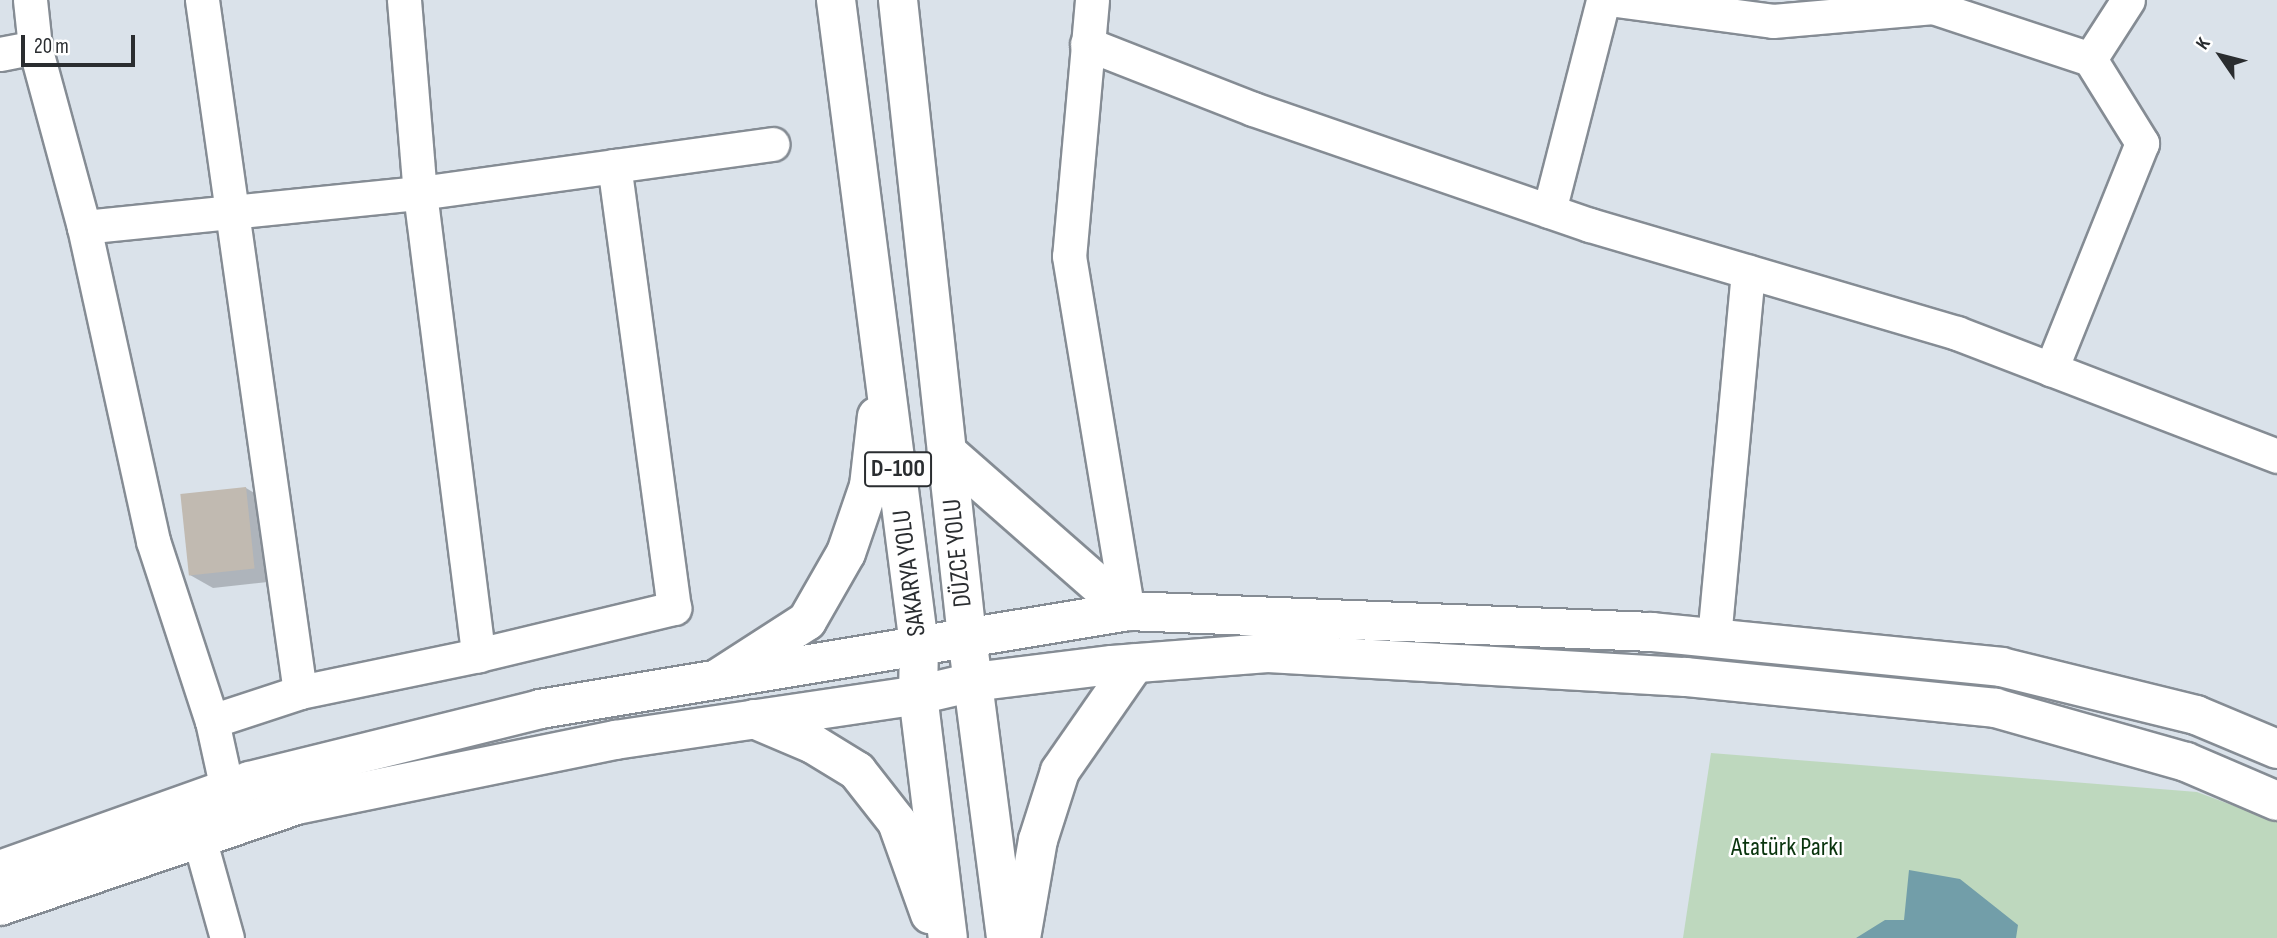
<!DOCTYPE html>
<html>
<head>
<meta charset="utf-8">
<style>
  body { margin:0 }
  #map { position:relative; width:2277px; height:938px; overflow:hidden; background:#dae2ea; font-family:"Sofia Sans Condensed",sans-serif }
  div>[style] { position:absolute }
  .green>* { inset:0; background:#bed8be }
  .water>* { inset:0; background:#729ea9 }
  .shadow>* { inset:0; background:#0003 }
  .building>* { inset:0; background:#c1bab1; transform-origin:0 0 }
  .roads { filter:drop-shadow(2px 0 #858c94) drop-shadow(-2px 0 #858c94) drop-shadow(0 2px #858c94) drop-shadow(0 -2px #858c94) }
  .street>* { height:33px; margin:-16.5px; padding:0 16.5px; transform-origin:16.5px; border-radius:16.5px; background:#fff }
  .secondary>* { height:38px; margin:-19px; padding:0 19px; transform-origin:19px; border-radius:19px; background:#fff }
  .highway>* { height:38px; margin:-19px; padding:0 19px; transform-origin:19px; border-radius:19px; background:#fff }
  span { translate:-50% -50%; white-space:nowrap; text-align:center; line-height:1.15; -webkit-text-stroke:5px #fff; paint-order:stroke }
  .shield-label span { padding:2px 5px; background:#fff; border:2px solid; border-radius:5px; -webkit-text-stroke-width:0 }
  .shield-label { font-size:24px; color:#2a2d30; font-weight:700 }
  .street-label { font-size:26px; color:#2a2d30 }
  .park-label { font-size:26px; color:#09340d }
  .north { position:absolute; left:2186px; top:21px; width:70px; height:70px; -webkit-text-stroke:5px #fff; paint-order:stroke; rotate:305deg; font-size:19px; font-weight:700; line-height:28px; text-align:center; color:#2a2d30 }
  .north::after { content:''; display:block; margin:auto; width:24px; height:32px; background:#2a2d30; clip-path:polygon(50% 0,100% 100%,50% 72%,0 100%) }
  .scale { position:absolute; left:21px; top:35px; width:114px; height:32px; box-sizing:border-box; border:4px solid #2a2d30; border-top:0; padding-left:9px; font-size:21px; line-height:24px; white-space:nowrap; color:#2a2d30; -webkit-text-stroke:5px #fff; paint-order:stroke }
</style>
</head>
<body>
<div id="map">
  <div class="green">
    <div style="clip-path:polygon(1711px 753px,2197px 792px,2277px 822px,2277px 938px,1683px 938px)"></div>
  </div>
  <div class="water">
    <div style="clip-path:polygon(1909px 870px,1960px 879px,2018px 925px,2016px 938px,1856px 938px,1885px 920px,1904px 920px)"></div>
  </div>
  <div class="shadow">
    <div style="clip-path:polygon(246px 488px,269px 502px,277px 581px,213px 588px,190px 575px)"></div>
  </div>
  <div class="building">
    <div style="left:246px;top:487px;width:82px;height:66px;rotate:84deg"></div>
  </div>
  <div class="roads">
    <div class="street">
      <div style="left:30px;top:0;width:47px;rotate:83.9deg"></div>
      <div style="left:35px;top:47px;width:187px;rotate:74.8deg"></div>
      <div style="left:84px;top:227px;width:321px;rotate:77.6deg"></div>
      <div style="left:153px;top:541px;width:189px;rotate:71.9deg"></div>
      <div style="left:212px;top:721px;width:70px;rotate:77.6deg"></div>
      <div style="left:202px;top:0;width:699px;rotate:81.94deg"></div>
      <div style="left:404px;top:0;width:194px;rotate:85.3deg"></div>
      <div style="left:420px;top:193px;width:466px;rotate:82.8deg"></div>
      <div style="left:1092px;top:0;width:257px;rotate:95.1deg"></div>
      <div style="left:1069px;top:256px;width:360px;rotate:80.6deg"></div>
      <div style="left:1616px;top:0;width:158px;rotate:7.6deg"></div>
      <div style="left:1773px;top:21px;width:161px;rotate:-5deg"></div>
      <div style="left:1933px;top:7px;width:7px;rotate:-74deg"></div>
      <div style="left:1933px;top:7px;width:165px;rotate:18.3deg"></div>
      <div style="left:2090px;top:59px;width:99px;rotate:58.2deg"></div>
      <div style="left:2142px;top:143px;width:244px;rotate:111.9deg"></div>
      <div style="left:1087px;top:44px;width:178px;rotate:21.4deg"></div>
      <div style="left:1253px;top:109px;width:356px;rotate:19deg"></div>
      <div style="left:1590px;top:225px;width:383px;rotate:16.4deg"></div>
      <div style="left:1957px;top:333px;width:343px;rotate:21deg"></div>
      <div style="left:0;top:54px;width:36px;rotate:-11deg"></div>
      <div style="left:2090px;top:59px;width:70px;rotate:-57.2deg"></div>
      <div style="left:1549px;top:211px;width:218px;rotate:-75.6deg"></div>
      <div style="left:84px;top:227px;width:338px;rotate:-5.8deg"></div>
      <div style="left:420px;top:193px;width:196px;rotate:-7.9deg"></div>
      <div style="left:1714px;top:638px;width:368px;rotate:-84.7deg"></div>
      <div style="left:212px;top:721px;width:93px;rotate:-18.2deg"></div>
      <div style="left:300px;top:692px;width:182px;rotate:-11.7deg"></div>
      <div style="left:478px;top:655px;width:202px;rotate:-13.5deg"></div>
      <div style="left:674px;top:608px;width:446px;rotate:-97.7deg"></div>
      <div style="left:614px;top:166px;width:160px;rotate:-7.9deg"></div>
      <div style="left:199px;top:838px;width:104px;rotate:74.4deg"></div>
    </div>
    <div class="secondary">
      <div style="left:0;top:870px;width:265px;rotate:-19.6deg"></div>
      <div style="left:250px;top:781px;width:299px;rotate:-13.9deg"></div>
      <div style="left:540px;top:709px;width:596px;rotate:-9.46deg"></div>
      <div style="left:1128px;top:611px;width:524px;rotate:2.29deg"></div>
      <div style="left:1652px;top:632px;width:351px;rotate:5.7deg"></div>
      <div style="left:2001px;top:667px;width:201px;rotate:13.8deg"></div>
      <div style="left:2196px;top:715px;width:88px;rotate:22.8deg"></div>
      <div style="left:0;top:906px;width:313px;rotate:-18.8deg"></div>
      <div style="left:296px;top:805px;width:326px;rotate:-11.5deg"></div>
      <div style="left:615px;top:740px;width:306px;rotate:-8.4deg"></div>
      <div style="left:918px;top:695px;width:57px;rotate:-13.3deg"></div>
      <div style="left:973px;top:682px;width:140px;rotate:-7deg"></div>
      <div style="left:1112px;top:665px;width:156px;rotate:-4.4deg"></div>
      <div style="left:1268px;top:653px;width:419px;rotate:3.3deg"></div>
      <div style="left:1686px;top:677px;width:311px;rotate:5.7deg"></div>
      <div style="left:1995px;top:708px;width:198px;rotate:15.8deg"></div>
      <div style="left:2186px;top:762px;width:99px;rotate:23.2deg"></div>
    </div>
    <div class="highway">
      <div style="left:836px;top:0;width:650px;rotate:82.67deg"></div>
      <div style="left:919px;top:645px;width:50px;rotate:91.1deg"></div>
      <div style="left:918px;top:695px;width:245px;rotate:83deg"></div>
      <div style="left:898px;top:0;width:641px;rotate:83.82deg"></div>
      <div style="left:967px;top:637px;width:304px;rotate:82.6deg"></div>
      <div style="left:947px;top:452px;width:241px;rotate:41.3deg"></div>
      <div style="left:717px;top:679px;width:107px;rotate:-32.8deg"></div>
      <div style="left:807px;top:621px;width:78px;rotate:-60.2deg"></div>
      <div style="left:846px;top:553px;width:71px;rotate:-71.1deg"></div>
      <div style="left:869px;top:486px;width:70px;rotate:-83.5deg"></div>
      <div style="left:754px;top:719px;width:64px;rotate:23deg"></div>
      <div style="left:813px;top:744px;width:52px;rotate:31.5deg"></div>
      <div style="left:857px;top:771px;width:65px;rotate:51.9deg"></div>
      <div style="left:897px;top:822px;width:98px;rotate:70.3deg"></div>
      <div style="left:1021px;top:938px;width:99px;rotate:-80.2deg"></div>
      <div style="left:1038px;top:840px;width:72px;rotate:-72.3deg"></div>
      <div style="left:1060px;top:771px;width:131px;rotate:-55.2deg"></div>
    </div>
  </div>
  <div class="shield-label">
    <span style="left:898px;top:469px">D-100</span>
  </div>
  <div class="street-label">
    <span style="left:958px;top:553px;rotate:-96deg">DÜZCE YOLU</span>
    <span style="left:910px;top:573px;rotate:-97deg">SAKARYA YOLU</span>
  </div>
  <div class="park-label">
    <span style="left:1787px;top:848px">Atatürk Parkı</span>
  </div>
  <div class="north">K</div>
  <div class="scale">20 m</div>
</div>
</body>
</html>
